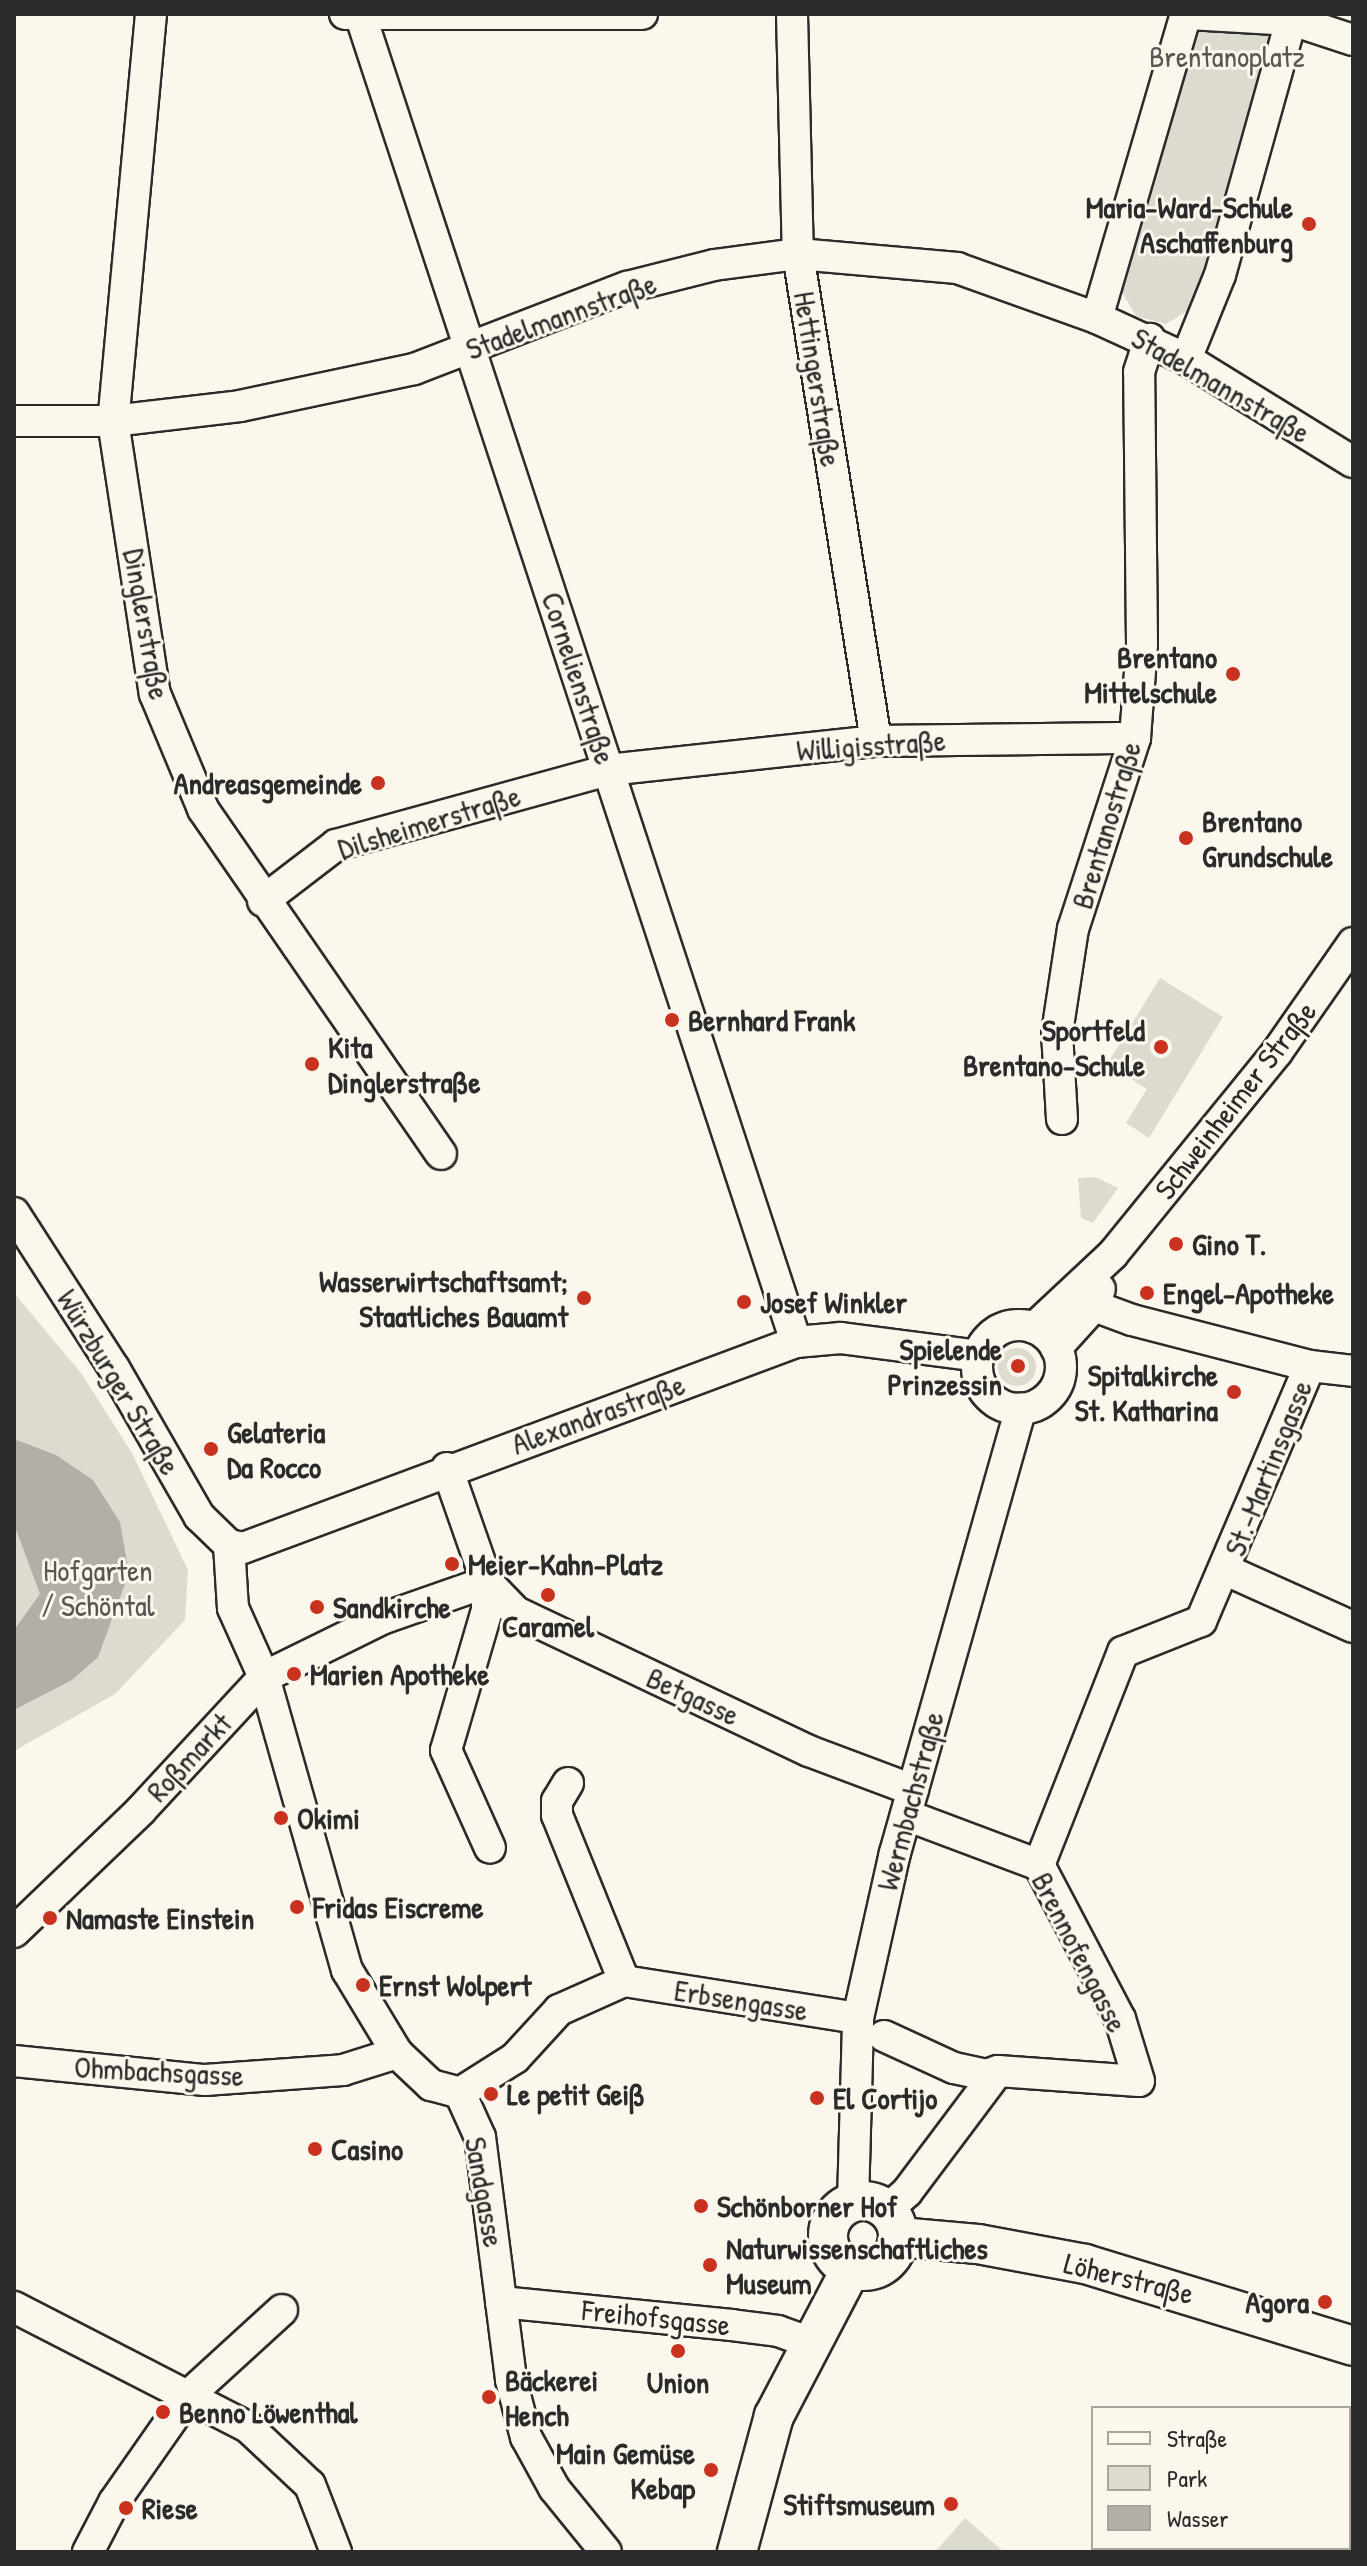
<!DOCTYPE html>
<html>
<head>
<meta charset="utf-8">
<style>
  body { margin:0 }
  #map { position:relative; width:1367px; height:2566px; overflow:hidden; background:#fbf7ec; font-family:"Patrick Hand",sans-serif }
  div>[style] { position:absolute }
  .green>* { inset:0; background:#dddad0 }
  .round { border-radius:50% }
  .water>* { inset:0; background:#b1afa7 }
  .roads { filter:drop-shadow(2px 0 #2b2b2b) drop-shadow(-2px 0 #2b2b2b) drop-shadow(0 2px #2b2b2b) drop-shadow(0 -2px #2b2b2b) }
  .minor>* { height:30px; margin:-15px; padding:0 15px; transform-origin:15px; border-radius:15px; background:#fbf7ec }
  .minor>.ring { margin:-15px; padding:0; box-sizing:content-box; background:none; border:30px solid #fbf7ec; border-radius:50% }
  .major>* { height:38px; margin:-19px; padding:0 19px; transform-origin:19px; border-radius:19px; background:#fbf7ec }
  .major>.ring { margin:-19px; padding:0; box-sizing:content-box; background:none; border:38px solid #fbf7ec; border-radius:50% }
  .dots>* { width:22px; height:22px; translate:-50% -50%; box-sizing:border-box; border:4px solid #fbf7ec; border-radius:50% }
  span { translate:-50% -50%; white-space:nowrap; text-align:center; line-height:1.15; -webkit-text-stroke:6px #fbf7ec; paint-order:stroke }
  .park-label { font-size:30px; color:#585754 }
  .poi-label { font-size:30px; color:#2b2b2b; font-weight:700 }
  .right { translate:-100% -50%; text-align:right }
  .left { translate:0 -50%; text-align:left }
  .street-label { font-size:30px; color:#2b2b2b }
  .frame { position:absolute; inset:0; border:16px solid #2b2b2b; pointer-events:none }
  .legend { position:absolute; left:1091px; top:2406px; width:260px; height:144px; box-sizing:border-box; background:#fbf7ec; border:2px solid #a8a59f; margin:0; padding:10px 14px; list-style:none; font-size:24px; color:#2b2b2b }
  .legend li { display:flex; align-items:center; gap:16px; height:40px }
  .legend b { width:40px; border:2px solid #a8a59f }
</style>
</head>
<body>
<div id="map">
  <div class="green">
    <div style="clip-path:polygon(1197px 14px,1281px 14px,1194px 307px,1166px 324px,1136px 316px,1122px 292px)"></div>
    <div style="clip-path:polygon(1160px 978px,1223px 1017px,1149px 1138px,1126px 1123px,1147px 1089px,1107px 1064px)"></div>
    <div style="clip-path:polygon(1095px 1177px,1118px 1188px,1093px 1223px,1081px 1218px,1078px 1178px)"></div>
    <div style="clip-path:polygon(14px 1293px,81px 1373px,132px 1453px,188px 1570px,185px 1620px,115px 1694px,14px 1751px)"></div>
    <div class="round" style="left:998px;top:1348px;width:38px;height:38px"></div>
    <div style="clip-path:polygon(965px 2518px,1004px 2552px,935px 2552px)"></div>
  </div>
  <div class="water">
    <div style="clip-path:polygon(14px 1439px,56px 1455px,93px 1480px,120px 1522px,129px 1573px,98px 1657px,72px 1680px,14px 1710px,14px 1630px,40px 1594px,14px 1524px)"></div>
  </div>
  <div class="roads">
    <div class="minor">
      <div style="left:151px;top:14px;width:409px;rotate:95.3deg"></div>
      <div style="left:113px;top:421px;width:276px;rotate:81.3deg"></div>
      <div style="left:155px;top:694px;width:125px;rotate:67.3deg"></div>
      <div style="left:203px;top:809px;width:419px;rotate:55.4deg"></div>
      <div style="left:345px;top:14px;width:297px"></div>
      <div style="left:360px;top:14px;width:1398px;rotate:71.82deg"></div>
      <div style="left:792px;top:14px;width:240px;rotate:88.6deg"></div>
      <div style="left:798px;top:254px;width:493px;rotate:80.9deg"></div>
      <div style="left:1189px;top:14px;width:103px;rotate:3.3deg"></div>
      <div style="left:1292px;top:20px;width:64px;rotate:18.2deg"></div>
      <div style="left:1097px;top:318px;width:317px;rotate:-73.7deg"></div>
      <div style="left:1186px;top:359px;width:91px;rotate:-68deg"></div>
      <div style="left:1220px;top:275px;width:271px;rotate:-74.4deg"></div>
      <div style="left:14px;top:421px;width:99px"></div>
      <div style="left:113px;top:421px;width:128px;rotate:-6.7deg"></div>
      <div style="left:240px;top:406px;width:178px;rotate:-12deg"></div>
      <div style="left:414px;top:369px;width:228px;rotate:-21.1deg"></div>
      <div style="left:627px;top:287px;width:90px;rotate:-14.2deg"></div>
      <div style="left:714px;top:265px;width:85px;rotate:-7.5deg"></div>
      <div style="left:798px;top:254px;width:160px;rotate:5deg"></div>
      <div style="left:957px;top:268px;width:149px;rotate:19.7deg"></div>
      <div style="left:1097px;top:318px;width:98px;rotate:24.7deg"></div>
      <div style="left:1186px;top:359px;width:196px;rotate:31.7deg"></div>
      <div style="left:263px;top:901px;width:92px;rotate:-37.5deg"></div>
      <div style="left:336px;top:845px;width:282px;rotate:-15.4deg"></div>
      <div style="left:608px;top:770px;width:270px;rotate:-6.2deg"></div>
      <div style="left:876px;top:741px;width:259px;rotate:-0.7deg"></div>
      <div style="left:1062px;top:1119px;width:86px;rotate:-93.3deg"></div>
      <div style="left:1057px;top:1033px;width:105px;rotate:-81.3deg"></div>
      <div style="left:1073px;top:929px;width:201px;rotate:-72deg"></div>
      <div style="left:1135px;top:738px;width:94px;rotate:-85.7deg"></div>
      <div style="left:1142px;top:644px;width:272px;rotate:-90.6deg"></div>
      <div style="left:1139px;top:372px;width:35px;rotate:-72deg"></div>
      <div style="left:14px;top:1213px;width:184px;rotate:57.2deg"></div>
      <div style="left:114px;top:1368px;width:171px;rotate:60.1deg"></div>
      <div style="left:199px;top:1516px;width:42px;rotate:44deg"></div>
      <div style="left:229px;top:1545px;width:14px;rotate:12deg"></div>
      <div style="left:243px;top:1548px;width:590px;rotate:-20.43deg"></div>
      <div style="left:796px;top:1342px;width:45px;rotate:-5.1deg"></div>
      <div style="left:841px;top:1338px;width:139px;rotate:7.4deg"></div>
      <div style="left:1075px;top:1292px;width:24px;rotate:36deg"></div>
      <div style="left:1094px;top:1306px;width:40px;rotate:20.2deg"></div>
      <div style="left:1132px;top:1320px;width:184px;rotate:14.5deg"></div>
      <div style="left:1310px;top:1366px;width:43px;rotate:6.6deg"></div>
      <div class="ring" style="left:977px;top:1325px;width:54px;height:54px"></div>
      <div style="left:1034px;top:1328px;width:108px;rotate:-43.1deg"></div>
      <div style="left:1113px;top:1254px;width:260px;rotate:-50.9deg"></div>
      <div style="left:1277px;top:1052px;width:133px;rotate:-55.1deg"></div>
      <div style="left:1056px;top:1348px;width:57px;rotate:-47.9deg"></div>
      <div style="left:1094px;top:1306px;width:18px;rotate:-71deg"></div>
      <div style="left:447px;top:1468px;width:121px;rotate:70.7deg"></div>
      <div style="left:487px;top:1582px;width:28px;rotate:90deg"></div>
      <div style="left:487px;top:1610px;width:146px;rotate:106.3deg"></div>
      <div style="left:446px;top:1750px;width:107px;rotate:65.8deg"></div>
      <div style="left:229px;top:1545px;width:63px;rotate:86.4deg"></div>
      <div style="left:233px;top:1608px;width:76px;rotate:65.8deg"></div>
      <div style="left:264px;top:1677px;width:305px;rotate:74.2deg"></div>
      <div style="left:347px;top:1970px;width:97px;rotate:58.9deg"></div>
      <div style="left:397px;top:2053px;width:47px;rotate:43.3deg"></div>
      <div style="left:431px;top:2085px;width:30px;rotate:15deg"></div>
      <div style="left:1226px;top:1570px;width:139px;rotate:24.2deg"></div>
      <div style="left:487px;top:1582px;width:42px;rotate:46deg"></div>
      <div style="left:516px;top:1612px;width:324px;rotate:25.4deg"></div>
      <div style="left:809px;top:1751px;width:111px;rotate:20.6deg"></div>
      <div style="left:568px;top:1783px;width:21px;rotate:121deg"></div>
      <div style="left:557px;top:1801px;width:14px;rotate:90deg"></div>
      <div style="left:557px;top:1815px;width:179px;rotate:68deg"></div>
      <div style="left:1039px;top:1865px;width:229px;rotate:-68.5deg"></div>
      <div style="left:1123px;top:1652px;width:84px;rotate:-21.7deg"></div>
      <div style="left:1201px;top:1621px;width:277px;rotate:-66.9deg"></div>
      <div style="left:14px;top:1932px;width:176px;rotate:-43.8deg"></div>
      <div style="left:141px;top:1810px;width:181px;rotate:-47.2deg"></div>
      <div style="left:264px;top:1677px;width:134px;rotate:-26.2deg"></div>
      <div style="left:384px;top:1618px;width:109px;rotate:-19.3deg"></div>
      <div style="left:884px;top:2036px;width:77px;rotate:24.6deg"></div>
      <div style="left:954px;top:2068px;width:33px;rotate:12deg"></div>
      <div style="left:986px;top:2075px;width:13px;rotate:-18deg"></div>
      <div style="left:998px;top:2071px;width:141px;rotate:4.1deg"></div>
      <div style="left:1139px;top:2081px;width:65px;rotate:-107deg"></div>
      <div style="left:1120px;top:2019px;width:174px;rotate:-117.7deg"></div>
      <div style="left:1039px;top:1865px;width:142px;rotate:-159.4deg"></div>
      <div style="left:14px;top:2061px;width:192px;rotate:5.7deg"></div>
      <div style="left:205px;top:2080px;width:138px;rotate:-4.1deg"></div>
      <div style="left:343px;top:2070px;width:57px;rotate:-17.5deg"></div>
      <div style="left:460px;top:2093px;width:48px;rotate:65.6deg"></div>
      <div style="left:480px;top:2137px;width:245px;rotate:82.7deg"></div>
      <div style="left:511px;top:2380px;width:59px;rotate:75.3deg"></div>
      <div style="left:526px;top:2437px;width:58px;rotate:61.2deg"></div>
      <div style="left:554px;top:2488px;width:82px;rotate:50.9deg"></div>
      <div style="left:460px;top:2093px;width:65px;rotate:-32.5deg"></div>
      <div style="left:515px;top:2058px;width:65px;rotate:-47.5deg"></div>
      <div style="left:559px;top:2010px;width:71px;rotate:-24deg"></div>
      <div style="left:624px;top:1981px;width:237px;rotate:9deg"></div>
      <div style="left:853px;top:2202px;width:184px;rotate:-88.4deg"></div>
      <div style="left:858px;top:2018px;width:169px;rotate:-77.4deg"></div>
      <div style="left:895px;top:1853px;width:462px;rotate:-74.2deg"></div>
      <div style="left:887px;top:2210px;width:27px;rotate:-42deg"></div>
      <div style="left:907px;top:2192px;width:151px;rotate:-53.1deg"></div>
      <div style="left:501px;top:2302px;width:232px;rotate:5.7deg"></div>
      <div style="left:732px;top:2325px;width:46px;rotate:7.4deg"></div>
      <div style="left:778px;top:2331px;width:32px;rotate:20deg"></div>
      <div style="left:14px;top:2307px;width:264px;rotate:27.2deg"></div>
      <div style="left:249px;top:2428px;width:83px;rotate:43.1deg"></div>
      <div style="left:310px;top:2485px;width:72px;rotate:68.8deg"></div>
      <div style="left:88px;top:2552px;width:56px;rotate:-62.5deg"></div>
      <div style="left:114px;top:2502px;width:131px;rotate:-55deg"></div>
      <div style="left:189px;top:2395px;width:126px;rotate:-42.4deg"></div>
    </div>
    <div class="major">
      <div class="ring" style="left:828px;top:2201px;width:32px;height:32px"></div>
      <div style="left:899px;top:2237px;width:79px;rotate:5.1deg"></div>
      <div style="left:978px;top:2244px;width:109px;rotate:10.6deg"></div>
      <div style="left:1085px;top:2264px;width:280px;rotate:17deg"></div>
      <div style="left:737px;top:2552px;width:141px;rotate:-74.8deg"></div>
      <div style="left:774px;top:2416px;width:166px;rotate:-62.4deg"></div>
    </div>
  </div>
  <div class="dots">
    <div style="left:1309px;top:224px;background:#c8321e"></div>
    <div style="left:1233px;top:674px;background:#c8321e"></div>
    <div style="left:378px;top:783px;background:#c8321e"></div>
    <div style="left:1186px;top:838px;background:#c8321e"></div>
    <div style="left:672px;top:1020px;background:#c8321e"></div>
    <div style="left:1161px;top:1047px;background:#c8321e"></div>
    <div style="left:312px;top:1064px;background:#c8321e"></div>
    <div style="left:1176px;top:1244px;background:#c8321e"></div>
    <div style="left:1147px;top:1293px;background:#c8321e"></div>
    <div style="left:584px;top:1298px;background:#c8321e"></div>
    <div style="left:744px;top:1302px;background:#c8321e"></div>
    <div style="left:1018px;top:1366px;background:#c8321e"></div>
    <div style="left:1234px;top:1392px;background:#c8321e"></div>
    <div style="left:211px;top:1449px;background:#c8321e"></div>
    <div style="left:452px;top:1564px;background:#c8321e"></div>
    <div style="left:548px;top:1595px;background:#c8321e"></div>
    <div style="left:317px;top:1607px;background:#c8321e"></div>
    <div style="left:294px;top:1674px;background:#c8321e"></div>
    <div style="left:281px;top:1818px;background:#c8321e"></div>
    <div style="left:297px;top:1907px;background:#c8321e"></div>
    <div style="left:50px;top:1918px;background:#c8321e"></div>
    <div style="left:363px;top:1985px;background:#c8321e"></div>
    <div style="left:491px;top:2094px;background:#c8321e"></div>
    <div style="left:817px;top:2098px;background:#c8321e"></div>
    <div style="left:315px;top:2149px;background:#c8321e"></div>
    <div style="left:701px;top:2206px;background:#c8321e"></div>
    <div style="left:710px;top:2265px;background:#c8321e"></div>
    <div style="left:1325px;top:2302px;background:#c8321e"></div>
    <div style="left:678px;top:2351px;background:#c8321e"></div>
    <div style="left:489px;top:2397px;background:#c8321e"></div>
    <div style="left:163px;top:2412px;background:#c8321e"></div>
    <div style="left:711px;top:2470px;background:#c8321e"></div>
    <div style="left:951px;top:2504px;background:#c8321e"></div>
    <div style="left:126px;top:2508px;background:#c8321e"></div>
  </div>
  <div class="park-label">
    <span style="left:1227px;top:56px">Brentanoplatz</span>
    <span style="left:98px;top:1587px">Hofgarten<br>/ Schöntal</span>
  </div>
  <div class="poi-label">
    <span class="right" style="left:1293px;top:224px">Maria-Ward-Schule<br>Aschaffenburg</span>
    <span class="right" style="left:1217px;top:674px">Brentano<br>Mittelschule</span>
    <span class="right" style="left:362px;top:783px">Andreasgemeinde</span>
    <span class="left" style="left:1202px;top:838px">Brentano<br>Grundschule</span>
    <span class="left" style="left:688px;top:1020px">Bernhard Frank</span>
    <span class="right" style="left:1145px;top:1047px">Sportfeld<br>Brentano-Schule</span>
    <span class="left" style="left:328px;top:1064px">Kita<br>Dinglerstraße</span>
    <span class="left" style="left:1192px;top:1244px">Gino T.</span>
    <span class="right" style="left:568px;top:1298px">Wasserwirtschaftsamt;<br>Staatliches Bauamt</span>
    <span class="left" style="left:1163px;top:1293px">Engel-Apotheke</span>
    <span class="left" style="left:760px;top:1302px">Josef Winkler</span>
    <span class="right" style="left:1002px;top:1366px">Spielende<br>Prinzessin</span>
    <span class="right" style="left:1218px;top:1392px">Spitalkirche<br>St. Katharina</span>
    <span class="left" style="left:227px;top:1449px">Gelateria<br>Da Rocco</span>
    <span class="left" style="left:468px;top:1564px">Meier-Kahn-Platz</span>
    <span class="left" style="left:333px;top:1607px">Sandkirche</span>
    <span style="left:548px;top:1626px">Caramel</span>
    <span class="left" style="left:310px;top:1674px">Marien Apotheke</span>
    <span class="left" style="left:297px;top:1818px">Okimi</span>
    <span class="left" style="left:313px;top:1907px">Fridas Eiscreme</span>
    <span class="left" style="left:66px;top:1918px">Namaste Einstein</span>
    <span class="left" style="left:379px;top:1985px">Ernst Wolpert</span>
    <span class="left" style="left:507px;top:2094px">Le petit Geiß</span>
    <span class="left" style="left:833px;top:2098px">El Cortijo</span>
    <span class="left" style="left:331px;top:2149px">Casino</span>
    <span class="left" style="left:717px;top:2206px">Schönborner Hof</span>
    <span class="left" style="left:726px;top:2265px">Naturwissenschaftliches<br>Museum</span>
    <span class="right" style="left:1309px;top:2302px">Agora</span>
    <span class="left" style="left:505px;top:2397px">Bäckerei<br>Hench</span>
    <span style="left:678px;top:2382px">Union</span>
    <span class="left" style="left:179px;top:2412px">Benno Löwenthal</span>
    <span class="right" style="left:695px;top:2470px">Main Gemüse<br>Kebap</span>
    <span class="right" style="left:935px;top:2504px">Stiftsmuseum</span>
    <span class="left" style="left:142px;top:2508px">Riese</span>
  </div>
  <div class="street-label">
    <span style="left:561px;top:316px;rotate:-20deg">Stadelmannstraße</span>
    <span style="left:818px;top:379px;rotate:81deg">Hettingerstraße</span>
    <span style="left:1221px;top:385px;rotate:30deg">Stadelmannstraße</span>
    <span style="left:147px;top:624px;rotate:80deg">Dinglerstraße</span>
    <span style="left:579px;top:678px;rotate:72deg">Cornelienstraße</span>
    <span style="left:871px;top:745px;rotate:-4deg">Willigisstraße</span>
    <span style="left:429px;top:822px;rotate:-17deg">Dilsheimerstraße</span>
    <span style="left:1106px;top:825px;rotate:-73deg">Brentanostraße</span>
    <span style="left:1235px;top:1100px;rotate:-52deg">Schweinheimer Straße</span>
    <span style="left:119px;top:1382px;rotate:59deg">Würzburger Straße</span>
    <span style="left:598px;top:1414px;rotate:-20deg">Alexandrastraße</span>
    <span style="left:1268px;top:1468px;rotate:-68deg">St.-Martinsgasse</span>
    <span style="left:693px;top:1696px;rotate:25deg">Betgasse</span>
    <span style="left:189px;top:1757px;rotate:-47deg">Roßmarkt</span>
    <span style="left:910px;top:1801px;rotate:-75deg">Wermbachstraße</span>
    <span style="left:1080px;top:1952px;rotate:63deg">Brennofengasse</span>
    <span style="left:741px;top:2000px;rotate:9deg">Erbsengasse</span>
    <span style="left:159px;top:2071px;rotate:3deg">Ohmbachsgasse</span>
    <span style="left:485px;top:2192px;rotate:80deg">Sandgasse</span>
    <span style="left:1129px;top:2278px;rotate:14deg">Löherstraße</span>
    <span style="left:656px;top:2317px;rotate:6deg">Freihofsgasse</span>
  </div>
  <div class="frame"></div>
  <ul class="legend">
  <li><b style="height:10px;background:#fbf7ec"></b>Straße</li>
  <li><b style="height:22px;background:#dddad0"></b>Park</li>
  <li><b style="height:22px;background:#b1afa7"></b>Wasser</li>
  </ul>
</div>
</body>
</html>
